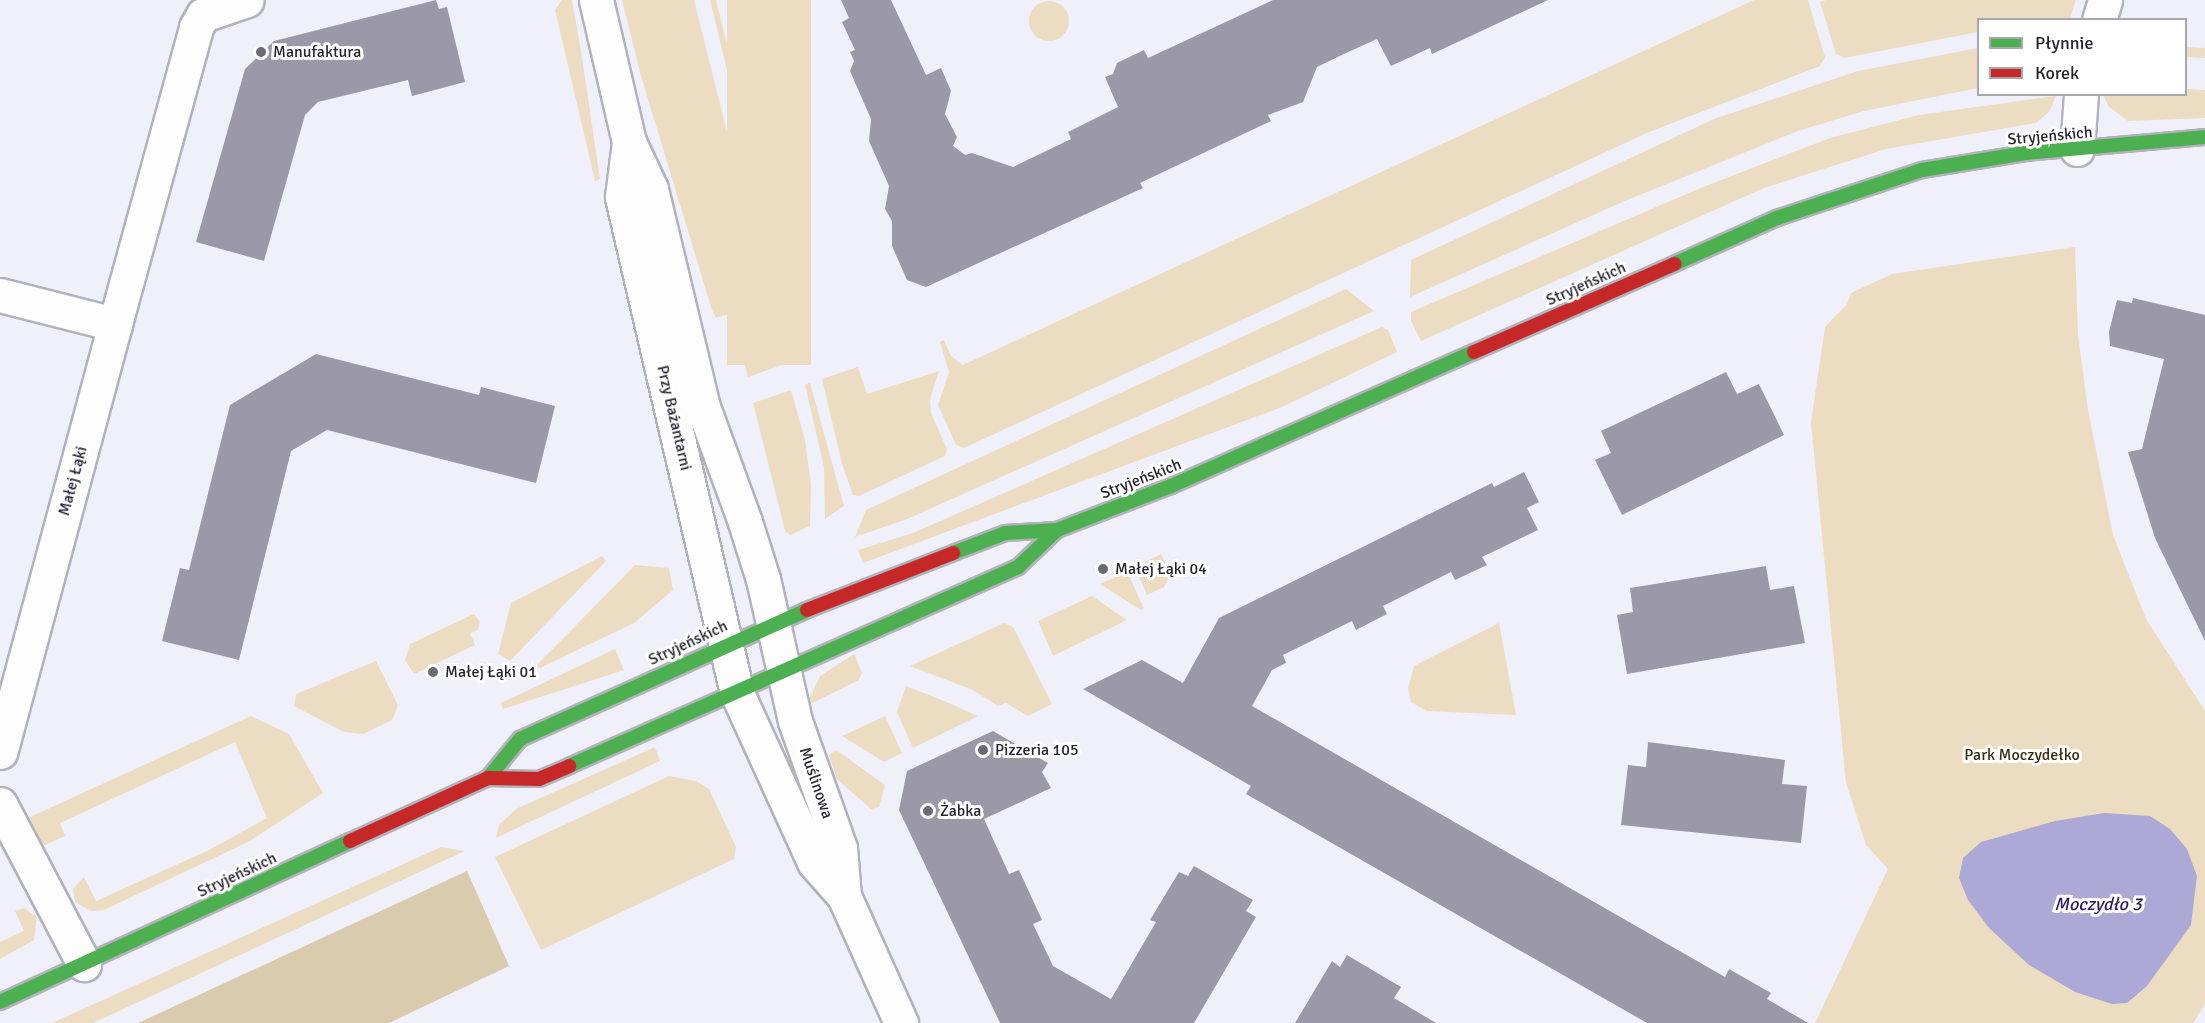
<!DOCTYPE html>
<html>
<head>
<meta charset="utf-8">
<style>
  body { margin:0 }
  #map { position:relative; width:2205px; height:1023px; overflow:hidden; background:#f0f0fa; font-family:Signika,sans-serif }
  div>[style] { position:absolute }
  .green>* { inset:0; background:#ecddc2; transform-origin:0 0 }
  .round { border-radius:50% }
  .forest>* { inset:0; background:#dacbae }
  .water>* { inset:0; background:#ada9d6 }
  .building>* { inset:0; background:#9b99a8 }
  .roads { filter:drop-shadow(2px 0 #b2b2bc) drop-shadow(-2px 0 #b2b2bc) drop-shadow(0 2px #b2b2bc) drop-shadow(0 -2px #b2b2bc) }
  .street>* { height:33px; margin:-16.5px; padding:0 16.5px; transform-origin:16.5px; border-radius:16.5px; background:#fdfdfe }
  .fast>* { height:14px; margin:-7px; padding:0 7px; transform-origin:7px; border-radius:7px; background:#4caf50 }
  .jam>* { height:14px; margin:-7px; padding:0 7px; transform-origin:7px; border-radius:7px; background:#c62828 }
  .dots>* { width:16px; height:16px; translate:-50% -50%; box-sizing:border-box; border:3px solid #fff; border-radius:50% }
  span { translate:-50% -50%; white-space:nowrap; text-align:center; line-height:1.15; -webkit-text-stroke:6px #fff; paint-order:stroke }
  .poi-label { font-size:16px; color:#24242f }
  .left { translate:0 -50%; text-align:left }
  .street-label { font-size:16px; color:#24242f }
  .park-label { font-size:16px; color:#372b0f }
  .water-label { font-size:18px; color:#2a1a5f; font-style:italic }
  .legend { position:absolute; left:1977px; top:18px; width:210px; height:78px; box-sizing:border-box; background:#fff; border:2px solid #a7a7ac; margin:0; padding:8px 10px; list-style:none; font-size:18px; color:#24242f }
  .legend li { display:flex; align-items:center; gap:12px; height:30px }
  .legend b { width:30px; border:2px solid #a7a7ac }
</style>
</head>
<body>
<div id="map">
  <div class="green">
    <div style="clip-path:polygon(562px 0,572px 0,581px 51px,600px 179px,595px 181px,555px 10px)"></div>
    <div style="clip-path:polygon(622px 0,694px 0,785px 364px,748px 377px,732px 313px,716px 318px,712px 310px,641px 76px)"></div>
    <div style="clip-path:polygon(710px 0,716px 0,805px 358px,798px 360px)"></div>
    <div style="left:727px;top:0;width:84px;height:365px"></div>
    <div style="clip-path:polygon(1754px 0,1808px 0,1825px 57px,1820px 66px,1649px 132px,964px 448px,956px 445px,938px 405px,949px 372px,940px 342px,944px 340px,951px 356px,963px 365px)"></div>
    <div style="clip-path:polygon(1826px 0,2076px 0,2070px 19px,1978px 20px,1978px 32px,1844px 58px,1836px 54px,1820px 2px)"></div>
    <div class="round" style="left:1029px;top:1px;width:40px;height:40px"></div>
    <div style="left:2186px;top:47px;width:19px;height:10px;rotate:3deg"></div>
    <div style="clip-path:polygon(1978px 48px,1978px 88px,1864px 111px,1798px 131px,1627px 200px,1410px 297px,1411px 260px,1714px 119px,1858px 71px)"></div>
    <div style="clip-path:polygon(2186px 89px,2205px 90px,2205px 118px,2128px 121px,2109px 107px,2103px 95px,2186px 94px)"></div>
    <div style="clip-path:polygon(2056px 96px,2049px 112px,2036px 123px,1886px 149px,1764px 188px,1421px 341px,1411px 321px,1411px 312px,1703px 187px,1830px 138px,1919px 115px)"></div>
    <div style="clip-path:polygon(2075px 247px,2078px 335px,2088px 410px,2113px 535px,2146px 619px,2205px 711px,2205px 1004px,2193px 1023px,1815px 1023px,1888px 869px,1866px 845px,1846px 783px,1811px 422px,1825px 327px,1847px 304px,1851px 293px,1892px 274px)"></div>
    <div style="clip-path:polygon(1346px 289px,1374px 311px,907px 519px,855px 537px,866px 510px)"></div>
    <div style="clip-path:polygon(1382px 327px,1388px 330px,1397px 352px,1282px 407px,863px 563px,858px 550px,913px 533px)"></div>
    <div style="clip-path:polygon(858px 367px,867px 394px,939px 371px,930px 399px,931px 413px,947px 449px,945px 456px,859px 496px,853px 495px,842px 464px,822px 379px)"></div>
    <div style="clip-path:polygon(810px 383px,844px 506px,825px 519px,824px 467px,805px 385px)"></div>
    <div style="clip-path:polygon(791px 390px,805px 440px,811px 484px,810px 526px,790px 535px,785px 531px,753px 403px)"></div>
    <div style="clip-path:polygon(1161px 554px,1171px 574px,1164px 587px,1147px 595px,1135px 567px)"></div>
    <div style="clip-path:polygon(602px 556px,606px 561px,510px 661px,498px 654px,511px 603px)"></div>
    <div style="clip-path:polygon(635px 565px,669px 568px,673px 590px,634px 623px,540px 668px,537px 665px)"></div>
    <div style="clip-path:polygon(1127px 571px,1144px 609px,1141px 610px,1100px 584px)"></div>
    <div style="clip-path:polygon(1092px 596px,1127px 620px,1053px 656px,1038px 621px)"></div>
    <div style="clip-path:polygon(474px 614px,480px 622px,478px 630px,470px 633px,475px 645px,414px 674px,405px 660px,410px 644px)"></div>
    <div style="clip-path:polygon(1004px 623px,1013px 627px,1052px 704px,1028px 716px,1006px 703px,998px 706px,973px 690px,910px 666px)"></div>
    <div style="clip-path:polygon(1499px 623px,1516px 715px,1427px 711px,1411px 702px,1408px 688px,1414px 666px)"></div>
    <div style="clip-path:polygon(615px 649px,624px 670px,503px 709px,501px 703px)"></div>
    <div style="clip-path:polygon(854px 654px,862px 673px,859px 680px,806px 706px,820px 676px)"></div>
    <div style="clip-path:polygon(376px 661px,398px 705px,392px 720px,363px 734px,344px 732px,294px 706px,296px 694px)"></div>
    <div style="clip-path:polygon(906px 686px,944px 701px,978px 716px,913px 748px,897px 712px)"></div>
    <div style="clip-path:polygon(251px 716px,289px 734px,323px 793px,250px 841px,104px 910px,91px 911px,75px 902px,73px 889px,84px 877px,96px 901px,209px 850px,267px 818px,235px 742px,60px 823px,65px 836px,43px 846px,28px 818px)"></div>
    <div style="clip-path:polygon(885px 716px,902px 753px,884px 762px,842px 736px)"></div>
    <div style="clip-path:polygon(655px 747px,660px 761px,496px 838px,499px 825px,516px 809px)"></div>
    <div style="clip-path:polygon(836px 750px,885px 785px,879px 807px,871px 809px,837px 779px,829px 755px)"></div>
    <div style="clip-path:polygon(669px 776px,696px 781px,709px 789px,736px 847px,734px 859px,541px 950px,495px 857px)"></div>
    <div style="clip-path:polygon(441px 847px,465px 851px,93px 1023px,52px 1023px)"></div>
    <div style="clip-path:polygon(24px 908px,37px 917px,34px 940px,0 959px,0 942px,24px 931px,15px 911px)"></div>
  </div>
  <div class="forest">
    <div style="clip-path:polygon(467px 871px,509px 966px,389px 1023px,138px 1023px)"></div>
  </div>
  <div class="water">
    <div style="clip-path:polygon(2104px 813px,2150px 816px,2170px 829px,2187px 849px,2197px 876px,2191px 925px,2147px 986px,2127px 1003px,2112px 1004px,2075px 992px,2029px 965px,1989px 928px,1968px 900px,1959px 878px,1963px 858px,1981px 842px,2055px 821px)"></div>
  </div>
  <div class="building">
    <div style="clip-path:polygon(436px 0,439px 9px,447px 7px,465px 82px,412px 96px,408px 80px,318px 102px,305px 115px,264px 261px,196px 242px,245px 69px,274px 41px)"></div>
    <div style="clip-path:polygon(841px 0,891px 0,926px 75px,941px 68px,951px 91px,945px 114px,957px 137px,953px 146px,965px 155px,972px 153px,1013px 167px,1071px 139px,1068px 132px,1118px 107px,1105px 77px,1113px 74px,1117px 63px,1144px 50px,1148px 58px,1273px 0,1548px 0,1432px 54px,1430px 48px,1391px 66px,1377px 39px,1346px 53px,1317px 67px,1303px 102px,1268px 115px,1271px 121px,1140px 183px,1143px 188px,926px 287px,907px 280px,892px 246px,892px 221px,885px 209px,889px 186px,869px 141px,871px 119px,850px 71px,854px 61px,850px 52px,855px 50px,842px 22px,849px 18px)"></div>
    <div style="clip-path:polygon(2133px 298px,2205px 315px,2205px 641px,2155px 538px,2128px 452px,2142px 449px,2164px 359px,2110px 346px,2109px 332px,2117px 300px,2132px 303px)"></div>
    <div style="clip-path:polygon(316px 354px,479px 395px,481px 387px,555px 406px,536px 483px,327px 430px,291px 451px,239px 660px,162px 641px,180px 568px,189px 570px,230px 405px)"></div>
    <div style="clip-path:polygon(1726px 372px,1737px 394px,1759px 384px,1784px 435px,1622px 515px,1595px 460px,1611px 453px,1601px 431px)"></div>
    <div style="clip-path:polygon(1524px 472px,1539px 502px,1527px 508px,1538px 530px,1482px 557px,1487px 565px,1455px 580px,1451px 572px,1383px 606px,1387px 614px,1356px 630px,1352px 621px,1283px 655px,1286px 663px,1272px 670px,1252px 706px,1725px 977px,1729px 969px,1771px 993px,1767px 999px,1808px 1023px,1647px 1023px,1246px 794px,1251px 786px,1083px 689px,1142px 660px,1183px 683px,1219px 618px,1492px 483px,1494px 487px)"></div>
    <div style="clip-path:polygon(1766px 566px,1770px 590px,1794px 586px,1805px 643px,1627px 674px,1617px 615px,1633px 612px,1630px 588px)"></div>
    <div style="clip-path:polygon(993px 731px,1048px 763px,1042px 772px,1051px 788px,984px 819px,1009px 874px,1019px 870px,1042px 920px,1033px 924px,1053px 966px,1111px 999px,1156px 922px,1150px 920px,1179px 872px,1188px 876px,1194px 866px,1253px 900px,1246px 911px,1256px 917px,1194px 1023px,1000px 1023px,899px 810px,907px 771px)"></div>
    <div style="clip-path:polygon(1648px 742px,1785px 760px,1782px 784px,1807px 786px,1801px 843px,1621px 825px,1628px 765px,1646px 767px)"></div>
    <div style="clip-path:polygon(1347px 955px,1401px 987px,1394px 998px,1436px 1023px,1295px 1023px,1332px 961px,1340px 967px)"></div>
  </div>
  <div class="roads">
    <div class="street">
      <div style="left:596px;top:0;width:146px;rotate:76.9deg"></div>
      <div style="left:629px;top:142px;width:52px;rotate:64.9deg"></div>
      <div style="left:651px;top:189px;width:224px;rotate:76.6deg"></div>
      <div style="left:703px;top:407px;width:122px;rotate:69.9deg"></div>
      <div style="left:745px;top:522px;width:60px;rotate:72.5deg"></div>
      <div style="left:763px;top:579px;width:146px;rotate:77.3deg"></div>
      <div style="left:795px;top:721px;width:135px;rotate:70.5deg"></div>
      <div style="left:840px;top:848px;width:48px;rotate:85.2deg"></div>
      <div style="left:2099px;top:20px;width:21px;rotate:-73deg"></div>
      <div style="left:629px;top:142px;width:55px;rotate:97.3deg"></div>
      <div style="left:622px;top:197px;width:509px;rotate:76.95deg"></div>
      <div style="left:737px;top:693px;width:186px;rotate:65.5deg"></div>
      <div style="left:814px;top:862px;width:45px;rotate:48.6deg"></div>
      <div style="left:844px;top:896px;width:139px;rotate:65.8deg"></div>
      <div style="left:2077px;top:149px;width:55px;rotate:-85.8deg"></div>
      <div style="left:0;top:295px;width:119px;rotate:14.2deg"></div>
      <div style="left:115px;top:324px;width:443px;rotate:105deg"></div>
      <div style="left:115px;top:324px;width:308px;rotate:-74.7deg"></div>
      <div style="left:196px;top:27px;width:14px;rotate:-60deg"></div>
      <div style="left:203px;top:15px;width:46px;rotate:-18.8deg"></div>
      <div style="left:0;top:804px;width:181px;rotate:62.3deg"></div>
    </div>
    <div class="fast">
      <div style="left:1674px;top:264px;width:113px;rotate:-24.1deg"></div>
      <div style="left:1777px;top:218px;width:153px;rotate:-18.3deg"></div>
      <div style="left:1922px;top:170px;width:105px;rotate:-9.3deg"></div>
      <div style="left:2026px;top:153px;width:180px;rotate:-5.1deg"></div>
      <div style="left:953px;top:553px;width:56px;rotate:-21deg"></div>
      <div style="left:1005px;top:533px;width:52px;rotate:-3.3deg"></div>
      <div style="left:1057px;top:530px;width:122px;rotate:-21.1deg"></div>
      <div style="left:1171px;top:486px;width:331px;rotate:-23.9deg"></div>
      <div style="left:569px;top:766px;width:491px;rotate:-23.9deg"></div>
      <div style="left:1018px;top:567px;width:54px;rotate:-43.5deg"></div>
      <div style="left:488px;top:778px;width:50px;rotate:-50.6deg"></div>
      <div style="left:520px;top:739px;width:315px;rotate:-24.2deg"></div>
      <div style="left:0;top:1002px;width:385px;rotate:-24.7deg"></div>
    </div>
    <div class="jam">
      <div style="left:1474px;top:352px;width:219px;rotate:-23.7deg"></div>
      <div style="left:807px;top:610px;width:157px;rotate:-21.3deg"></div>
      <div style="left:350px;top:841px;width:152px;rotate:-24.5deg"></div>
      <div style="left:488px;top:778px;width:51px;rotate:1.1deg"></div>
      <div style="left:539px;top:779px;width:33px;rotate:-23deg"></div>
    </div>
  </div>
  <div class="dots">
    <div style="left:261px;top:52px;background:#6b6b76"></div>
    <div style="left:1103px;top:569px;background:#6b6b76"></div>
    <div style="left:433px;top:672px;background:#6b6b76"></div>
    <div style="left:983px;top:750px;background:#6b6b76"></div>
    <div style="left:928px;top:811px;background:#6b6b76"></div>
  </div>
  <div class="poi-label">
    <span class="left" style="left:273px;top:52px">Manufaktura</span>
    <span class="left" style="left:1115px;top:569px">Małej Łąki 04</span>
    <span class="left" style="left:445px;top:672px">Małej Łąki 01</span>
    <span class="left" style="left:995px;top:750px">Pizzeria 105</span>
    <span class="left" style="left:940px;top:811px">Żabka</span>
  </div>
  <div class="street-label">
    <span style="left:2050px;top:136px;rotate:-5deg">Stryjeńskich</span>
    <span style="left:1586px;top:284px;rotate:-24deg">Stryjeńskich</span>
    <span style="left:674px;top:418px;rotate:77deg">Przy Bażantarni</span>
    <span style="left:1141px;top:479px;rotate:-21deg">Stryjeńskich</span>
    <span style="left:73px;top:481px;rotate:-75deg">Małej Łąki</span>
    <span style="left:688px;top:643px;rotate:-25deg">Stryjeńskich</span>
    <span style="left:816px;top:783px;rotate:71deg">Muślinowa</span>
    <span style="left:237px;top:875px;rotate:-25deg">Stryjeńskich</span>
  </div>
  <div class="park-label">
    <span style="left:2022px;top:755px">Park Moczydełko</span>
  </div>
  <div class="water-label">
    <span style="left:2098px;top:904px">Moczydło 3</span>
  </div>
  <ul class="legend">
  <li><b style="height:8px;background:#4caf50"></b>Płynnie</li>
  <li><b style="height:8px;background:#c62828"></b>Korek</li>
  </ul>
</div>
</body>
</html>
